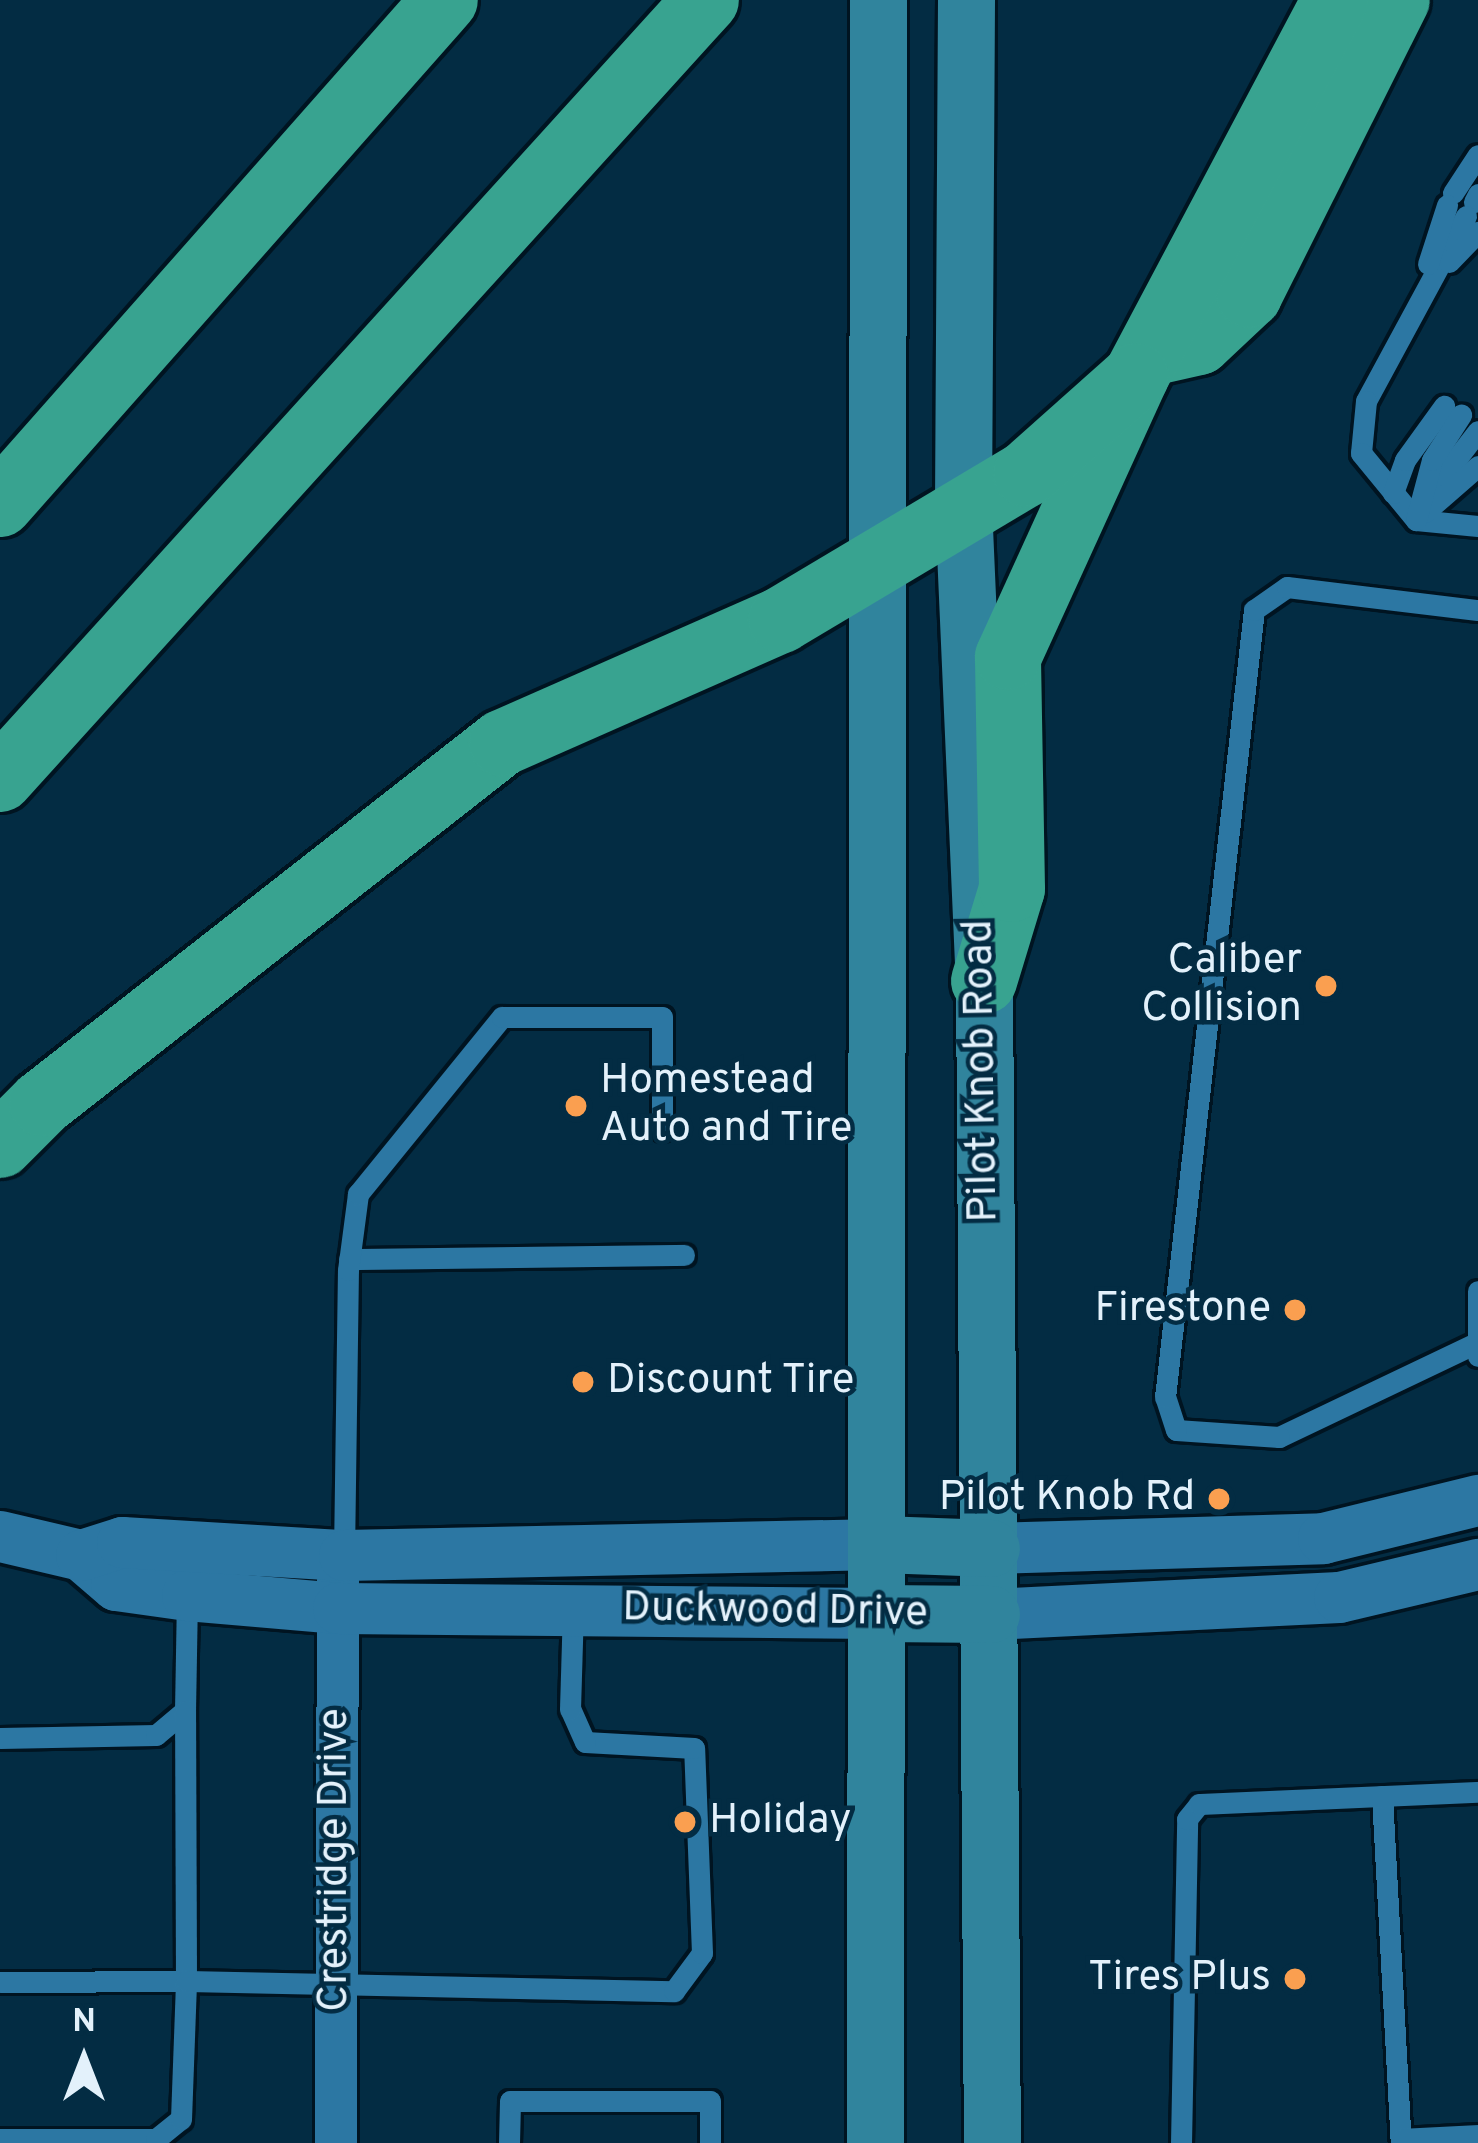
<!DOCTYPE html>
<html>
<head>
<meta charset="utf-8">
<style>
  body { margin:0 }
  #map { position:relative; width:1478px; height:2143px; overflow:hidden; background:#032c43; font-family:Overpass,sans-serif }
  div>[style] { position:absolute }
  .roads { filter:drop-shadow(3px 0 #001421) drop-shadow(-3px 0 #001421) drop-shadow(0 3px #001421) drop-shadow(0 -3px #001421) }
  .service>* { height:21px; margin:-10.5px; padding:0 10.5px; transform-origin:10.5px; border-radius:10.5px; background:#2c77a3 }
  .minor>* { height:42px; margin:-21px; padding:0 21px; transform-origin:21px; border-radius:21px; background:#2c77a3 }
  .tertiary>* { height:51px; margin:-25.5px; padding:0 25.5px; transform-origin:25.5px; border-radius:25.5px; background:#2c77a3 }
  .secondary>* { height:57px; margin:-28.5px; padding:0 28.5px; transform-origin:28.5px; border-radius:28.5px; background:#30849d }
  .motorway>* { height:66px; margin:-33px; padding:0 33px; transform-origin:33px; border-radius:33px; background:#38a390 }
  .dots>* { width:33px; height:33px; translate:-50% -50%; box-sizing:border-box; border:6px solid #032c43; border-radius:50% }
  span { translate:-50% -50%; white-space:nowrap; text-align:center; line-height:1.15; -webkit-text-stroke:9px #032c43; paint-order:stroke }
  .poi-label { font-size:42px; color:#e3f1fb }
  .right { translate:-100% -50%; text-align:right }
  .left { translate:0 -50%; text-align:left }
  .street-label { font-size:42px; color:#e3f1fb }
  .north { position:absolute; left:24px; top:1999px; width:120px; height:120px; -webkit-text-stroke:9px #032c43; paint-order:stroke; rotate:0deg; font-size:33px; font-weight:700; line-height:48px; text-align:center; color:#e3f1fb }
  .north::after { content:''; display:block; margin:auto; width:42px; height:54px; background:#e3f1fb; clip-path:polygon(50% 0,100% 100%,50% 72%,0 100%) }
</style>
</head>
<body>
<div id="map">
  <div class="roads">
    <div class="service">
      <div style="left:1453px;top:193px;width:45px;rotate:-56.7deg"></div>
      <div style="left:1474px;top:202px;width:9px;rotate:-63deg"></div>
      <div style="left:1466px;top:216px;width:210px;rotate:118.4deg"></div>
      <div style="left:1366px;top:401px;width:52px;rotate:95.5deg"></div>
      <div style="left:1361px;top:453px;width:87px;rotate:50.6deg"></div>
      <div style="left:1416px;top:520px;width:62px;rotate:5.5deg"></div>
      <div style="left:1449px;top:262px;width:42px;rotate:-46deg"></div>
      <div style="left:1428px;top:264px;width:62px;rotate:-72.1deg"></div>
      <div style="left:1393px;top:493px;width:35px;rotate:-70deg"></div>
      <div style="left:1405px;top:460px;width:67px;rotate:-54.2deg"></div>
      <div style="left:1430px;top:493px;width:78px;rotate:-52.3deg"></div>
      <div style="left:1425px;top:512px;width:70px;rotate:-41deg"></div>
      <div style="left:1416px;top:520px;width:62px;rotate:-75.1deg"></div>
      <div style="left:1432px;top:460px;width:54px;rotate:-57.2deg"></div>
      <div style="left:349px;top:1259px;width:335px;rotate:-0.7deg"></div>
      <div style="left:1474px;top:1344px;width:216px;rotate:154.5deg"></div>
      <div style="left:1279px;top:1437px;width:103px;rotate:-176.1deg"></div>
      <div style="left:1176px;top:1430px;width:35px;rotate:-108deg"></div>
      <div style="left:1165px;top:1397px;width:792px;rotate:-83.55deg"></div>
      <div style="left:1254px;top:610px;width:40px;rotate:-34.9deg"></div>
      <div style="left:1287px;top:587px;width:192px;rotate:6.9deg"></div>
      <div style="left:1478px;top:1356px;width:65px;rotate:-90deg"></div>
      <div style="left:344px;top:1554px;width:284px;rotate:-89.2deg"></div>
      <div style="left:348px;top:1270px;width:77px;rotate:-82.5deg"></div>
      <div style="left:358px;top:1194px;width:228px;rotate:-50.9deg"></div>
      <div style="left:502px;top:1017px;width:160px"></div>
      <div style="left:662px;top:1017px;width:113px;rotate:90deg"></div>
      <div style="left:0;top:1738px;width:156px;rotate:-1.1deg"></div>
      <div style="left:156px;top:1735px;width:38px;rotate:-40deg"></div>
      <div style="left:185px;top:1711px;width:115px;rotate:-89deg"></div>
      <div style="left:1382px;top:1796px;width:348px;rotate:86.9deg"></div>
      <div style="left:0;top:1982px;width:186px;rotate:-0.3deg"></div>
      <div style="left:186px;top:1981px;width:270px;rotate:-90.2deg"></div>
      <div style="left:0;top:2139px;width:156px"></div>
      <div style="left:156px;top:2139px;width:32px;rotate:-39deg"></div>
      <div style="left:181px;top:2119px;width:138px;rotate:-87.9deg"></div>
      <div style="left:186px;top:1981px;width:488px;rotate:1.2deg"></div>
      <div style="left:674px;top:1991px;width:47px;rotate:-53.6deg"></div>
      <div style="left:702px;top:1953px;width:205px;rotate:-92.2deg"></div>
      <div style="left:694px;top:1748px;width:109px;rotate:-176.8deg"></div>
      <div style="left:585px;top:1742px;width:36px;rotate:-114deg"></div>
      <div style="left:570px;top:1709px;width:99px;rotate:-88.3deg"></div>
      <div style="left:1401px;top:2139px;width:77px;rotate:-3deg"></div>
      <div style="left:509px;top:2143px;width:42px;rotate:-88.6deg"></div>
      <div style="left:510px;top:2101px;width:200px"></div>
      <div style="left:710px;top:2101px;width:42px;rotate:90deg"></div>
      <div style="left:1181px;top:2143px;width:324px;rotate:-88.9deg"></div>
      <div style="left:1187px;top:1819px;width:19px;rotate:-51deg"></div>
      <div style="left:1199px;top:1804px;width:279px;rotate:-2.5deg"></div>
    </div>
    <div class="minor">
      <div style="left:336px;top:2143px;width:563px;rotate:-89.8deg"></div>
    </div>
    <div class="tertiary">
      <div style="left:0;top:1536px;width:83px;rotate:13.2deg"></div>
      <div style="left:81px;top:1555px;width:46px;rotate:40.6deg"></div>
      <div style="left:116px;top:1585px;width:72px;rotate:8deg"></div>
      <div style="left:187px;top:1595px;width:152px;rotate:4.9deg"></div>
      <div style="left:338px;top:1608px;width:542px;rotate:0.53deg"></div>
      <div style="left:991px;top:1548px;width:332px;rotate:-1.7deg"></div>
      <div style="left:1323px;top:1538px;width:160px;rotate:-13.8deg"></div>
      <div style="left:81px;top:1555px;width:43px;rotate:-17.6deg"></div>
      <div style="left:122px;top:1542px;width:222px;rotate:3.4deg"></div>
      <div style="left:344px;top:1555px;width:536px;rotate:-1.18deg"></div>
      <div style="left:991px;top:1614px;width:348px;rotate:-2.8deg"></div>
      <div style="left:1339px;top:1597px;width:143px;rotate:-13.4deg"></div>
    </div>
    <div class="secondary">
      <div style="left:966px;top:0;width:505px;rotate:90.34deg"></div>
      <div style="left:963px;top:505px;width:476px;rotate:87.5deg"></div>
      <div style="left:984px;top:981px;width:1162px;rotate:89.61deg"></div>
      <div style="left:880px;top:1544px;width:111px;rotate:2.1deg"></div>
      <div style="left:880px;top:1613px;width:111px;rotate:0.5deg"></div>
      <div style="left:875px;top:2143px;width:2143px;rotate:-89.92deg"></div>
    </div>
    <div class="motorway">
      <div style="left:1150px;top:353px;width:50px;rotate:-12.7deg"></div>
      <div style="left:1199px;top:342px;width:69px;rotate:-43.2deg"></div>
      <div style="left:1249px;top:295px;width:330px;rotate:-63.4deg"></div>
      <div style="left:0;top:504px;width:672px;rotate:-48.56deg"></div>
      <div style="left:0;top:779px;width:1051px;rotate:-47.81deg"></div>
      <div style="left:984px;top:981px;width:96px;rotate:-73.1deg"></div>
      <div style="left:1012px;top:889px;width:232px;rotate:-91deg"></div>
      <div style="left:1008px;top:657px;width:309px;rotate:-65.5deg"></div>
      <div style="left:1136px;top:376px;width:425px;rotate:-62.1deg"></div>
      <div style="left:0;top:1145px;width:59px;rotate:-45deg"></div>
      <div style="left:42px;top:1103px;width:584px;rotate:-38.05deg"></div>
      <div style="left:502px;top:743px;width:305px;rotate:-23.8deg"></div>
      <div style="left:781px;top:620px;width:285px;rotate:-30.8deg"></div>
      <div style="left:1026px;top:474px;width:147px;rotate:-41.7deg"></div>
    </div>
  </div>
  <div class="dots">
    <div style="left:1326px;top:986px;background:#fa9f50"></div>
    <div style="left:576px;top:1106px;background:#fa9f50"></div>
    <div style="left:1295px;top:1310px;background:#fa9f50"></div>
    <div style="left:583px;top:1382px;background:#fa9f50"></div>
    <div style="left:1219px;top:1499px;background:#fa9f50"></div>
    <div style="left:685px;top:1822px;background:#fa9f50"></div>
    <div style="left:1295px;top:1979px;background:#fa9f50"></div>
  </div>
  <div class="poi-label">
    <span class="right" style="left:1302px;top:986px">Caliber<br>Collision</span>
    <span class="left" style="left:600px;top:1106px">Homestead<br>Auto and Tire</span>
    <span class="right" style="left:1271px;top:1310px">Firestone</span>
    <span class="left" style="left:607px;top:1382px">Discount Tire</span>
    <span class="right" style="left:1195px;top:1499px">Pilot Knob Rd</span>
    <span class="left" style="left:709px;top:1822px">Holiday</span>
    <span class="right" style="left:1271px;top:1979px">Tires Plus</span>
  </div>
  <div class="street-label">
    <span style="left:983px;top:1071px;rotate:-91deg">Pilot Knob Road</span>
    <span style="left:775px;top:1612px;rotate:1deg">Duckwood Drive</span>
    <span style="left:336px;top:1860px;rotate:-90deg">Crestridge Drive</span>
  </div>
  <div class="north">N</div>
</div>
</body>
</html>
